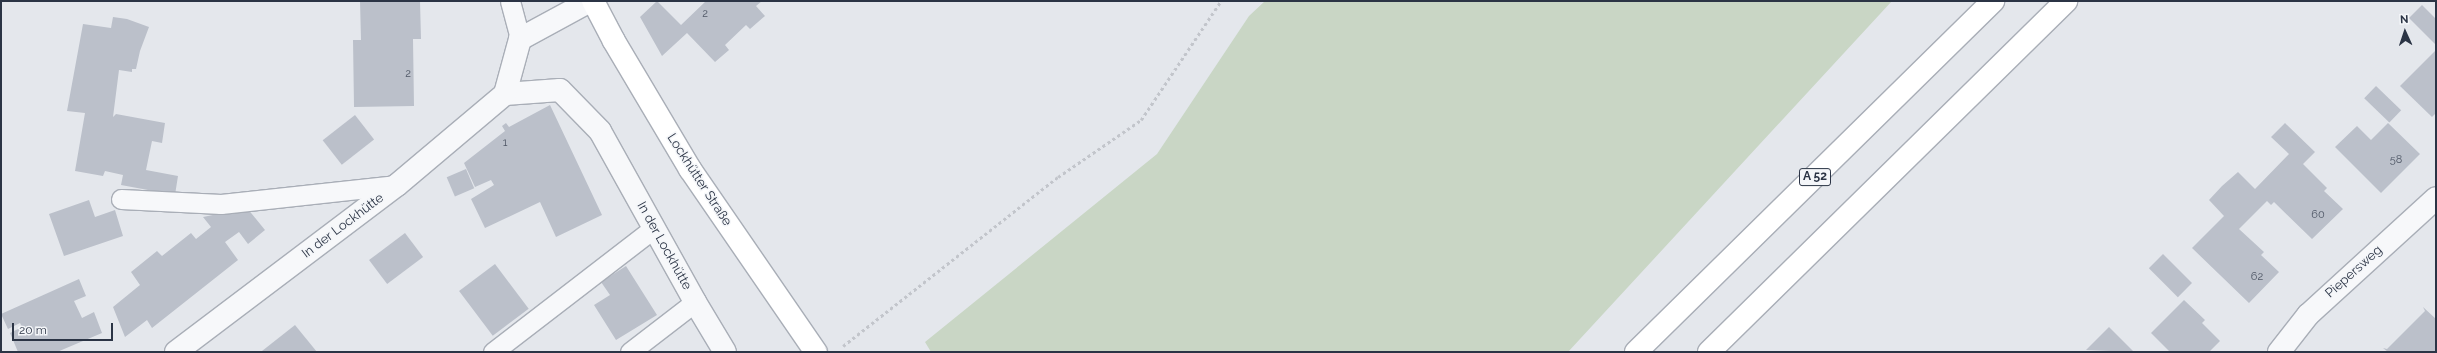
<!DOCTYPE html>
<html>
<head>
<meta charset="utf-8">
<style>
  body { margin:0 }
  #map { position:relative; width:2437px; height:353px; overflow:hidden; background:#e4e7ec; font-family:Raleway,sans-serif }
  div>[style] { position:absolute }
  .green>* { inset:0; background:#c9d6c5 }
  .building>* { inset:0; background:#bbc0ca; transform-origin:0 0 }
  .path>* { height:2.5px; margin-top:-1.25px; transform-origin:0; background:repeating-linear-gradient(90deg,#c2c5cb 0 3px,transparent 0 6px) }
  .roads { filter:drop-shadow(1px 0 #a9aeb7) drop-shadow(-1px 0 #a9aeb7) drop-shadow(0 1px #a9aeb7) drop-shadow(0 -1px #a9aeb7) }
  .lane>* { height:19px; margin:-9.5px; padding:0 9.5px; transform-origin:9.5px; border-radius:9.5px; background:#f7f8fa }
  .street>* { height:22px; margin:-11px; padding:0 11px; transform-origin:11px; border-radius:11px; background:#f7f8fa }
  .secondary>* { height:22px; margin:-11px; padding:0 11px; transform-origin:11px; border-radius:11px; background:#fff }
  .highway>* { height:22px; margin:-11px; padding:0 11px; transform-origin:11px; border-radius:11px; background:#fff }
  span { translate:-50% -50%; white-space:nowrap; text-align:center; line-height:1.15; -webkit-text-stroke:3px #f4f6f9; paint-order:stroke }
  .number-label { font-size:11px; color:#4f5766 }
  .number-label span { -webkit-text-stroke-width:0 }
  .shield-label span { padding:1px 3px; background:#f4f6f9; border:1px solid; border-radius:3px; -webkit-text-stroke-width:0 }
  .shield-label { font-size:12px; color:#2b3445; font-weight:700 }
  .street-label { font-size:13px; color:#2b3445 }
  .frame { position:absolute; inset:0; border:2px solid #2b3445; pointer-events:none }
  .north { position:absolute; left:2385px; top:12px; width:40px; height:40px; -webkit-text-stroke:3px #f4f6f9; paint-order:stroke; rotate:357deg; font-size:11px; font-weight:700; line-height:16px; text-align:center; color:#2b3445 }
  .north::after { content:''; display:block; margin:auto; width:14px; height:18px; background:#2b3445; clip-path:polygon(50% 0,100% 100%,50% 72%,0 100%) }
  .scale { position:absolute; left:12px; top:323px; width:101px; height:18px; box-sizing:border-box; border:2px solid #2b3445; border-top:0; padding-left:5px; font-size:12px; line-height:14px; white-space:nowrap; color:#2b3445; -webkit-text-stroke:3px #f4f6f9; paint-order:stroke }
</style>
</head>
<body>
<div id="map">
  <div class="green">
    <div style="clip-path:polygon(1265px 1px,1892px 1px,1568px 352px,931px 352px,925px 342px,1157px 154px,1249px 16px)"></div>
  </div>
  <div class="building">
    <div style="clip-path:polygon(360px 1px,420px 1px,421px 39px,413px 39px,414px 106px,354px 107px,353px 40px,361px 40px)"></div>
    <div style="clip-path:polygon(657px 1px,681px 25px,706px 1px,762px 1px,756px 6px,765px 16px,750px 29px,746px 25px,725px 45px,729px 50px,715px 62px,687px 33px,662px 56px,640px 17px)"></div>
    <div style="clip-path:polygon(2422px 5px,2436px 19px,2436px 45px,2409px 18px)"></div>
    <div style="clip-path:polygon(113px 17px,127px 19px,149px 27px,140px 51px,136px 69px,132px 69px,132px 72px,119px 70px,113px 117px,116px 114px,165px 123px,162px 143px,152px 141px,146px 170px,178px 176px,175px 195px,121px 185px,123px 175px,105px 171px,103px 176px,75px 171px,85px 113px,67px 111px,83px 24px,111px 28px)"></div>
    <div style="clip-path:polygon(2436px 50px,2436px 113px,2432px 117px,2400px 86px)"></div>
    <div style="left:2376px;top:86px;width:35px;height:17px;rotate:44deg"></div>
    <div style="clip-path:polygon(550px 105px,602px 215px,556px 237px,540px 202px,485px 228px,471px 199px,494px 185px,491px 180px,475px 187px,464px 163px,505px 131px,502px 126px,506px 123px,509px 127px)"></div>
    <div style="left:355px;top:115px;width:31px;height:41px;rotate:52deg"></div>
    <div style="clip-path:polygon(2285px 123px,2315px 152px,2303px 164px,2327px 188px,2324px 191px,2343px 209px,2312px 239px,2274px 202px,2271px 205px,2267px 201px,2239px 229px,2264px 252px,2261px 255px,2279px 272px,2249px 303px,2192px 248px,2224px 216px,2209px 200px,2222px 186px,2238px 172px,2255px 189px,2289px 154px,2271px 137px)"></div>
    <div style="clip-path:polygon(2388px 123px,2420px 154px,2381px 193px,2335px 147px,2357px 126px,2371px 140px)"></div>
    <div style="left:466px;top:169px;width:21px;height:21px;rotate:67deg"></div>
    <div style="clip-path:polygon(89px 200px,95px 217px,115px 210px,123px 236px,64px 256px,49px 214px)"></div>
    <div style="clip-path:polygon(247px 208px,265px 230px,248px 244px,239px 232px,225px 242px,238px 260px,152px 328px,147px 320px,125px 337px,113px 307px,140px 285px,131px 272px,157px 251px,162px 256px,191px 233px,196px 239px,211px 227px,203px 217px)"></div>
    <div style="left:405px;top:233px;width:30px;height:45px;rotate:53deg"></div>
    <div style="left:2163px;top:254px;width:41px;height:20px;rotate:45deg"></div>
    <div style="left:495px;top:264px;width:56px;height:45px;rotate:53deg"></div>
    <div style="clip-path:polygon(626px 266px,657px 315px,616px 340px,594px 305px,610px 295px,601px 282px)"></div>
    <div style="clip-path:polygon(79px 279px,86px 296px,74px 301px,82px 318px,94px 312px,102px 333px,57px 352px,18px 352px,10px 333px,22px 327px,20px 323px,8px 329px,1px 314px)"></div>
    <div style="clip-path:polygon(2184px 300px,2205px 320px,2202px 323px,2220px 341px,2209px 352px,2170px 352px,2151px 333px)"></div>
    <div style="clip-path:polygon(2423px 307px,2436px 319px,2436px 352px,2388px 352px,2383px 348px,2387px 349px,2425px 311px)"></div>
    <div style="clip-path:polygon(295px 325px,317px 352px,262px 351px)"></div>
    <div style="clip-path:polygon(2109px 327px,2134px 352px,2086px 350px)"></div>
  </div>
  <div class="path">
    <div style="left:843px;top:346px;width:273px;rotate:-38.2deg"></div>
    <div style="left:1058px;top:177px;width:101px;rotate:-34.5deg"></div>
    <div style="left:1141px;top:120px;width:143px;rotate:-56.1deg"></div>
  </div>
  <div class="roads">
    <div class="lane">
      <div style="left:510px;top:1px;width:39px;rotate:75deg"></div>
      <div style="left:121px;top:199px;width:100px;rotate:2.9deg"></div>
      <div style="left:221px;top:204px;width:177px;rotate:-6.2deg"></div>
      <div style="left:493px;top:352px;width:203px;rotate:-37.6deg"></div>
      <div style="left:630px;top:352px;width:82px;rotate:-37.6deg"></div>
    </div>
    <div class="street">
      <div style="left:505px;top:94px;width:55px;rotate:-4.2deg"></div>
      <div style="left:560px;top:90px;width:57px;rotate:45.7deg"></div>
      <div style="left:600px;top:131px;width:196px;rotate:60.9deg"></div>
      <div style="left:695px;top:302px;width:58px;rotate:59deg"></div>
      <div style="left:176px;top:352px;width:277px;rotate:-37.1deg"></div>
      <div style="left:397px;top:185px;width:141px;rotate:-40.1deg"></div>
      <div style="left:505px;top:94px;width:57px;rotate:-74.7deg"></div>
      <div style="left:520px;top:39px;width:80px;rotate:-28.5deg"></div>
      <div style="left:2279px;top:352px;width:47px;rotate:-51.9deg"></div>
      <div style="left:2308px;top:315px;width:173px;rotate:-42.4deg"></div>
    </div>
    <div class="secondary">
      <div style="left:593px;top:1px;width:45px;rotate:62.3deg"></div>
      <div style="left:614px;top:41px;width:149px;rotate:59.3deg"></div>
      <div style="left:690px;top:169px;width:222px;rotate:55.5deg"></div>
    </div>
    <div class="highway">
      <div style="left:1636px;top:352px;width:501px;rotate:-44.51deg"></div>
      <div style="left:1709px;top:352px;width:501px;rotate:-44.51deg"></div>
    </div>
  </div>
  <div class="number-label">
    <span style="left:705px;top:14px">2</span>
    <span style="left:408px;top:74px">2</span>
    <span style="left:505px;top:143px">1</span>
    <span style="left:2396px;top:160px">58</span>
    <span style="left:2318px;top:215px">60</span>
    <span style="left:2257px;top:277px">62</span>
  </div>
  <div class="shield-label">
    <span style="left:1815px;top:177px">A 52</span>
  </div>
  <div class="street-label">
    <span style="left:699px;top:180px;rotate:57deg">Lockhütter Straße</span>
    <span style="left:343px;top:226px;rotate:-37deg">In der Lockhütte</span>
    <span style="left:664px;top:246px;rotate:61deg">In der Lockhütte</span>
    <span style="left:2354px;top:272px;rotate:-42deg">Piepersweg</span>
  </div>
  <div class="frame"></div>
  <div class="north">N</div>
  <div class="scale">20 m</div>
</div>
</body>
</html>
